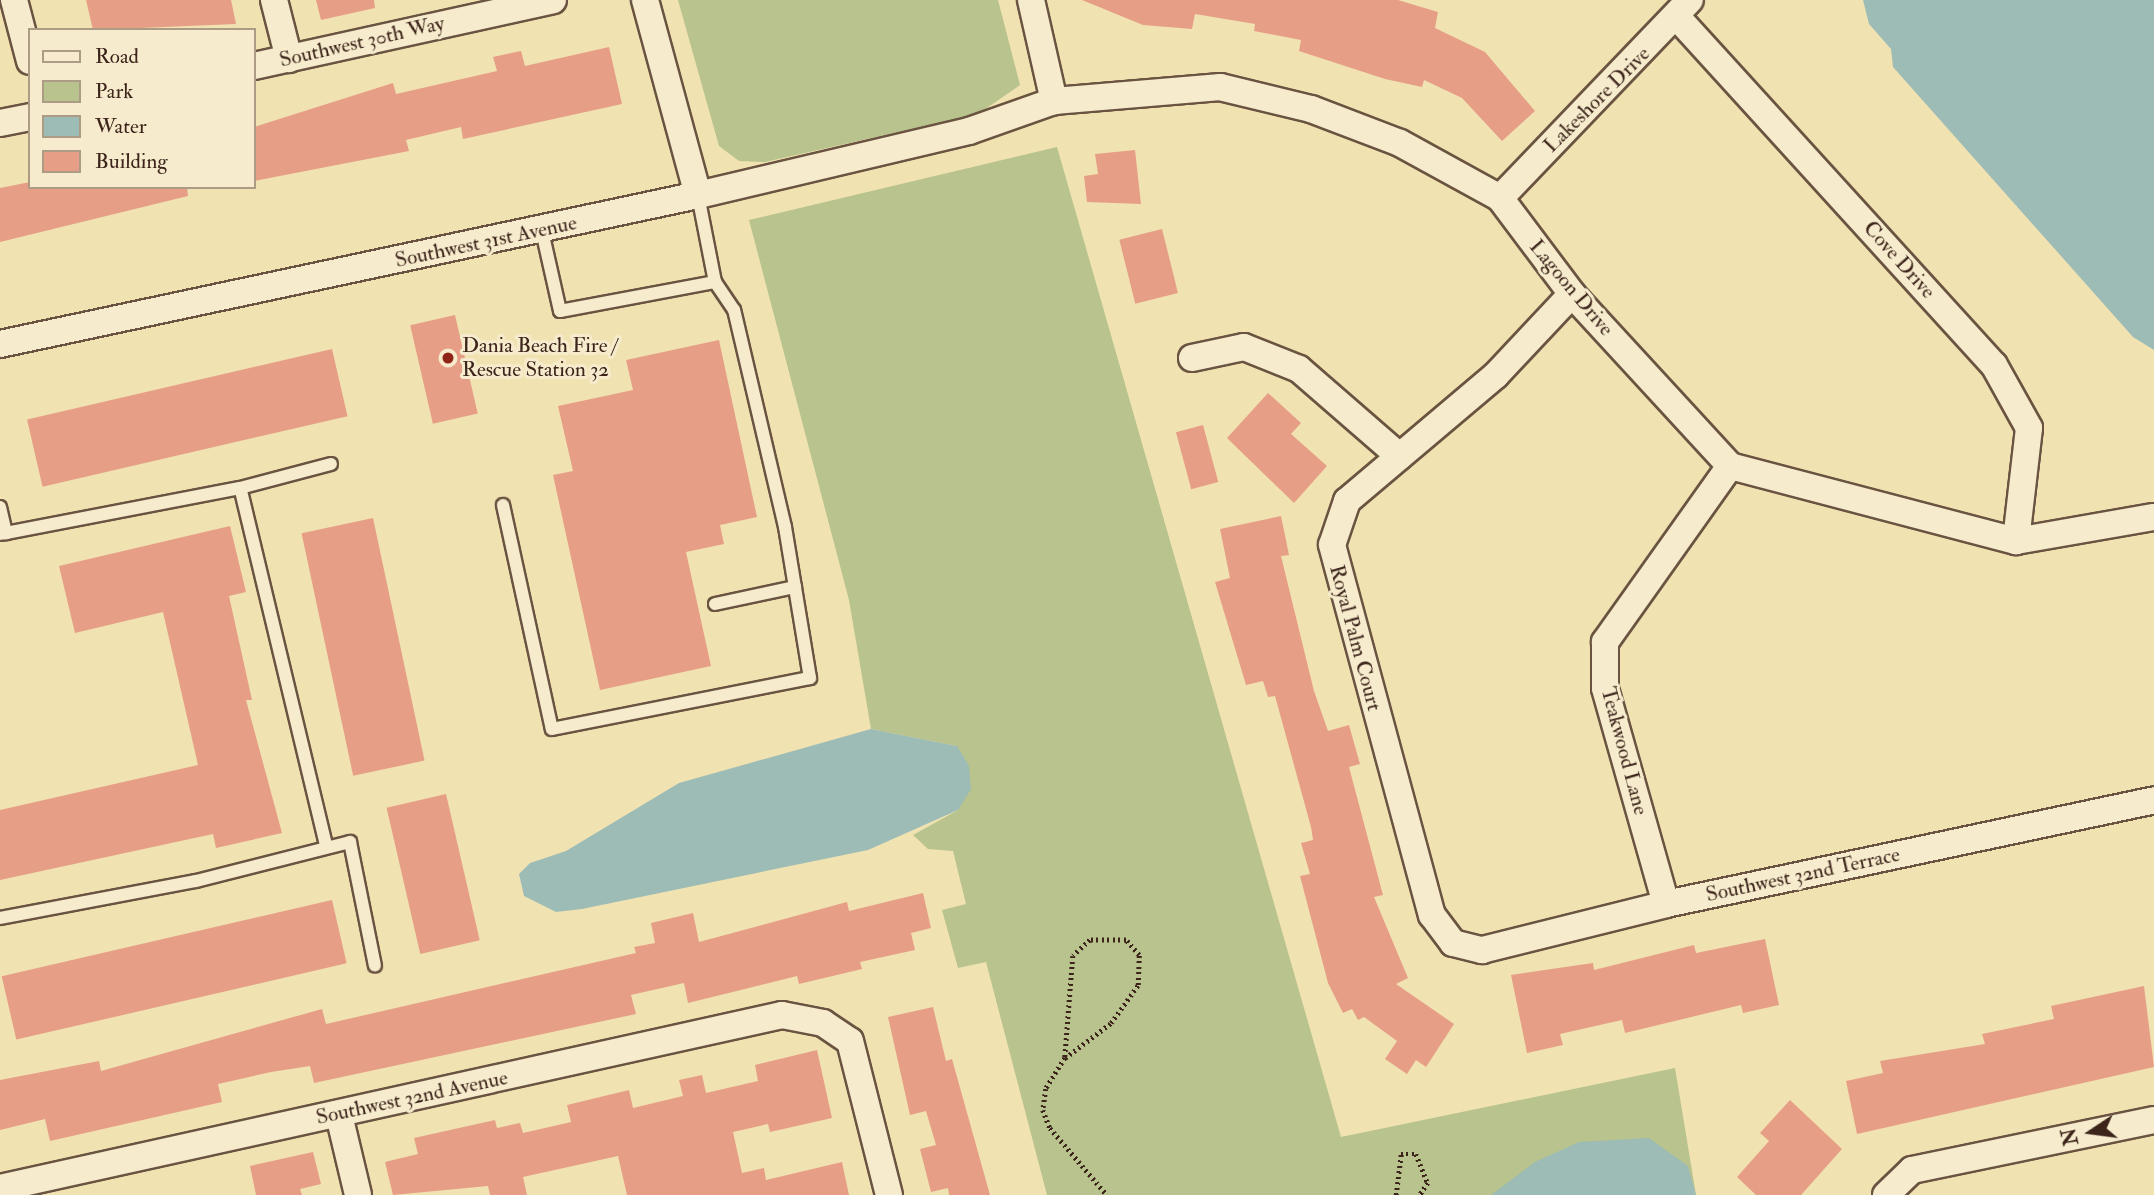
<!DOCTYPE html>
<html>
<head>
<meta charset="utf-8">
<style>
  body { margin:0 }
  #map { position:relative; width:2154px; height:1195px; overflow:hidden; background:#f1e2b2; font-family:"IM FELL Double Pica",serif }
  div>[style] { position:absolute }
  .green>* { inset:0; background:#b8c38d }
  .water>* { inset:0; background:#9ebcb6 }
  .building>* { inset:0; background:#e69f86; transform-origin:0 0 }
  .path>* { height:4.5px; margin-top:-2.25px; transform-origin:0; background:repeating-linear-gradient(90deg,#3d241b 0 2px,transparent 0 5.5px) }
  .roads { filter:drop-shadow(2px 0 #6a5441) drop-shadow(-2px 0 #6a5441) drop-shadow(0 2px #6a5441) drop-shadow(0 -2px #6a5441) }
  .lane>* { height:12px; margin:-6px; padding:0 6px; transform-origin:6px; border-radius:6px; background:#f6eccd }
  .street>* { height:26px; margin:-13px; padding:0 13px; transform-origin:13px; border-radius:13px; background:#f6eccd }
  .dots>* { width:19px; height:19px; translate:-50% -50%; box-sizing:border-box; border:4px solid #f6eccd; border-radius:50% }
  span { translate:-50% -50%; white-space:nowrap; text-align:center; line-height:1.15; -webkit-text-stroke:6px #f6eccd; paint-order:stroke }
  .street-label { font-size:21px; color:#3d241b }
  .poi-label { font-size:21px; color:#3d241b }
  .left { translate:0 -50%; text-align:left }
  .legend { position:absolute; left:28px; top:28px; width:228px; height:161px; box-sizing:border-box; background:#f6eccd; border:2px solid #ac9c86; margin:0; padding:9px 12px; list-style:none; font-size:21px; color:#3d241b }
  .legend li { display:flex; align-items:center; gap:14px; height:35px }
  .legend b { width:35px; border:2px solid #ac9c86 }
  .north { position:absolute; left:2056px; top:1097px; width:70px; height:70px; -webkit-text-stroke:5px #f6eccd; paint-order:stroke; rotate:257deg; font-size:19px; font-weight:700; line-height:28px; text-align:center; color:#3d241b }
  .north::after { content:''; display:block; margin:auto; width:24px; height:32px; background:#3d241b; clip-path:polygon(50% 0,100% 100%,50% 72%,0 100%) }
</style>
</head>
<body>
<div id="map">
  <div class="green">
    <div style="clip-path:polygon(678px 0,998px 0,1020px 85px,978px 114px,765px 162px,739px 161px,719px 146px)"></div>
    <div style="clip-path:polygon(1057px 147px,1341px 1137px,1675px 1068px,1696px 1195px,1047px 1195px,986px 962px,958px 968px,942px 910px,966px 904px,953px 851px,928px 849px,913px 835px,958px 810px,957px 746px,871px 729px,849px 600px,749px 220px)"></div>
  </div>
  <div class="water">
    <div style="clip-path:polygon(1863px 0,2154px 0,2154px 350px,2133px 337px,1893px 67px,1891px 49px,1869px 24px)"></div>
    <div style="clip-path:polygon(871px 729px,957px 746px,969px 766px,971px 789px,958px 810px,868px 850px,582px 909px,556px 912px,524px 896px,519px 874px,530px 863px,566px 851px,679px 783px)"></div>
    <div style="clip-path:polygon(1649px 1138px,1688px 1166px,1696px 1195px,1491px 1195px,1535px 1162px,1579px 1142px)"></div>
  </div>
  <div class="building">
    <div style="clip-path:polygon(86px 0,231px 0,236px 24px,93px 30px)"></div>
    <div style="clip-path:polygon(316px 0,374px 0,375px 8px,321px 20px)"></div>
    <div style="clip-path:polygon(1082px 0,1398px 0,1438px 12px,1435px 28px,1485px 52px,1535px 111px,1502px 141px,1462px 98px,1424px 80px,1422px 87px,1385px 79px,1299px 51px,1301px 40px,1254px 31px,1255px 24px,1195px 14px,1192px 29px,1143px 25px)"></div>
    <div style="clip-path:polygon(609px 47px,622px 104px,463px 139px,461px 127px,406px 140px,409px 151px,254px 181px,254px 127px,393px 83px,396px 94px,497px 71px,493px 57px,521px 51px,525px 66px)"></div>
    <div style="clip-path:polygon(1135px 150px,1141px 204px,1087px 202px,1084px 176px,1098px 174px,1095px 154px)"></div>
    <div style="clip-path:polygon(30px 182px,30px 187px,187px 187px,188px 196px,0 242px,0 188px)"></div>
    <div style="left:1162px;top:229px;width:66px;height:44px;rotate:76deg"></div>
    <div style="left:455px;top:315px;width:101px;height:46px;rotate:77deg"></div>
    <div style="clip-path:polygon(719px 340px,757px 517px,720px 525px,724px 544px,686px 552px,711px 666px,600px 690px,553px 475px,573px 471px,558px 406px,633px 390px,626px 360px)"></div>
    <div style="left:332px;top:349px;width:69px;height:313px;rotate:77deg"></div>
    <div style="clip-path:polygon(1268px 393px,1301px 423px,1291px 434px,1327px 466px,1294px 503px,1227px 438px)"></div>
    <div style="left:1203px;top:425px;width:59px;height:28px;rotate:75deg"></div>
    <div style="clip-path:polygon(1281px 516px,1289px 555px,1281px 556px,1314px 691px,1328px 731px,1349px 725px,1360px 764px,1349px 767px,1383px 895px,1374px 897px,1408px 978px,1396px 984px,1454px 1024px,1426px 1067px,1416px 1060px,1407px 1074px,1385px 1059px,1397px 1041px,1364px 1017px,1358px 1020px,1352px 1009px,1343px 1013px,1328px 983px,1300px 876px,1310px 874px,1301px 843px,1313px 840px,1311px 827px,1275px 696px,1268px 697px,1263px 681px,1246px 685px,1215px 582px,1230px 578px,1220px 529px)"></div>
    <div style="left:373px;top:518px;width:248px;height:73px;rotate:78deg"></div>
    <div style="clip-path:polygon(230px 526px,246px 592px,229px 596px,252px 700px,246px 700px,282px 833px,216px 848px,213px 834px,0 880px,0 810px,198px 765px,163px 612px,75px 633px,59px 566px)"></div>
    <div style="left:446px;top:794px;width:150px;height:61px;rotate:77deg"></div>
    <div style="clip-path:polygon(923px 893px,931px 928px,911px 933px,915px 950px,860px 962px,862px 969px,799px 984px,797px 976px,688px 1003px,684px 983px,631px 995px,636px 1014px,314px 1083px,310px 1066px,271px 1072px,218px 1084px,222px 1102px,50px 1141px,45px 1119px,0 1130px,0 1080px,99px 1061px,101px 1071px,322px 1009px,326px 1024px,636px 953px,634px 947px,655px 943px,651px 923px,693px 913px,699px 942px,847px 902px,849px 911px)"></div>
    <div style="left:332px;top:900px;width:65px;height:339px;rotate:77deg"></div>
    <div style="clip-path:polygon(1765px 939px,1779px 1005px,1743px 1013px,1741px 1005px,1625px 1033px,1622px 1020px,1560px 1034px,1563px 1045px,1527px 1053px,1511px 975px,1593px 963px,1594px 970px,1694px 945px,1696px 953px)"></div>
    <div style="clip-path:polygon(2144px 986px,2154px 1067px,1857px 1134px,1846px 1081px,1883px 1073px,1880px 1061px,1985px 1044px,1982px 1034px,2054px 1019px,2051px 1006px)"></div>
    <div style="clip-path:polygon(933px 1007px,946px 1061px,952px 1059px,990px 1195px,949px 1195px,948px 1188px,931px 1192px,920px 1149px,936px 1145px,926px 1111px,910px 1115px,888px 1017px)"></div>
    <div style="clip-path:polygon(817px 1050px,832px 1118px,770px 1132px,768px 1124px,733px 1132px,742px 1173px,764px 1168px,766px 1180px,842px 1162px,849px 1195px,627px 1195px,618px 1156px,523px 1177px,527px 1195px,490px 1195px,488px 1186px,393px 1195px,385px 1162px,418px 1154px,414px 1138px,495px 1120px,497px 1128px,520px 1123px,523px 1133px,571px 1122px,567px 1105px,629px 1090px,633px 1108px,683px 1096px,679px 1080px,702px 1075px,706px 1093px,758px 1081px,755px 1065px)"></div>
    <div style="clip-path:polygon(1790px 1100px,1842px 1149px,1801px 1195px,1756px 1195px,1737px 1177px,1769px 1141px,1760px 1133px)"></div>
    <div style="clip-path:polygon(313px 1152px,321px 1184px,300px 1189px,302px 1195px,256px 1195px,250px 1166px)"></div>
  </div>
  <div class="path">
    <div style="left:1065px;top:1058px;width:58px;rotate:-37.3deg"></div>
    <div style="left:1111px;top:1023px;width:47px;rotate:-54.6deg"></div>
    <div style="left:1138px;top:985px;width:30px;rotate:-88deg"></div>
    <div style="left:1139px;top:955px;width:20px;rotate:-131deg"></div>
    <div style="left:1126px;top:940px;width:36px;rotate:180deg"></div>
    <div style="left:1090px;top:940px;width:23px;rotate:137deg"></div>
    <div style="left:1073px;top:956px;width:102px;rotate:94.5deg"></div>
    <div style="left:1065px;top:1058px;width:36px;rotate:122deg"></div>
    <div style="left:1046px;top:1089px;width:21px;rotate:98deg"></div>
    <div style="left:1043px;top:1110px;width:19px;rotate:69deg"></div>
    <div style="left:1050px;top:1128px;width:88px;rotate:49.6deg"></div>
    <div style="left:1396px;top:1195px;width:41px;rotate:-83deg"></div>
    <div style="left:1401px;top:1154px;width:15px"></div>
    <div style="left:1416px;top:1154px;width:31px;rotate:68deg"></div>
    <div style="left:1428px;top:1183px;width:14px;rotate:124deg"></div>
  </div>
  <div class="roads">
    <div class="lane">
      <div style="left:542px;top:231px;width:82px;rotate:77.3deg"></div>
      <div style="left:560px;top:311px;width:158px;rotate:-10.6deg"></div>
      <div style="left:503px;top:505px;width:229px;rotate:77.7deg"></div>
      <div style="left:552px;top:729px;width:263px;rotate:-11.2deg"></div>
      <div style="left:810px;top:678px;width:153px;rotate:-99.4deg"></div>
      <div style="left:785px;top:527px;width:223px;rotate:-103.2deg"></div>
      <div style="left:734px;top:310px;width:34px;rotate:-124deg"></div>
      <div style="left:715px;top:282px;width:89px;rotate:-101.1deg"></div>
      <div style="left:0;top:507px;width:27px;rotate:77deg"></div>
      <div style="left:6px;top:533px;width:6px;rotate:171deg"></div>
      <div style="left:6px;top:533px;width:238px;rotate:-10.9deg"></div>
      <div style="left:715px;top:604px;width:82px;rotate:-12deg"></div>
      <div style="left:326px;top:845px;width:367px;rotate:-103.5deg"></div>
      <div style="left:240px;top:488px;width:94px;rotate:-14.8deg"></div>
      <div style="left:0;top:918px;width:199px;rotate:-10.7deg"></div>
      <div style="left:196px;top:881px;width:159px;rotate:-14.2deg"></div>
      <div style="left:350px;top:842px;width:126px;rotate:78.6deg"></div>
    </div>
    <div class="street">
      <div style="left:14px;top:0;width:63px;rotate:75.3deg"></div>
      <div style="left:274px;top:0;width:61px;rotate:75.7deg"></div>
      <div style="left:645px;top:0;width:202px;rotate:74.8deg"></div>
      <div style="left:1031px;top:0;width:104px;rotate:77.2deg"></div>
      <div style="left:1678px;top:18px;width:469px;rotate:47.7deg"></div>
      <div style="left:1994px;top:365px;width:72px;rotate:60.9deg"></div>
      <div style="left:2029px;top:428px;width:114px;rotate:96.6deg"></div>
      <div style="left:254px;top:66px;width:306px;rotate:-12.4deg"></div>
      <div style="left:0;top:123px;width:31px;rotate:-11deg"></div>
      <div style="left:1500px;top:198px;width:274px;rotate:-46.2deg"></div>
      <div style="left:1572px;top:294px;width:111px;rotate:133.2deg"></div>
      <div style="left:1496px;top:375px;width:195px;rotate:139.8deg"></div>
      <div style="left:1347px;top:501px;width:46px;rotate:108.8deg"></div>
      <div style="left:1332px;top:545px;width:383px;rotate:74.9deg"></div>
      <div style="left:1432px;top:915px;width:35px;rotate:53deg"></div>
      <div style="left:1453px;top:943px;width:30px;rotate:14deg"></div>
      <div style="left:1482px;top:950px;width:190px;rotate:-14deg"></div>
      <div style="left:1666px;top:904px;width:499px;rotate:-12deg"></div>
      <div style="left:0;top:344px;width:714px;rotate:-12.05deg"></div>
      <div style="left:698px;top:195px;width:278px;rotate:-13.3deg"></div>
      <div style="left:969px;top:131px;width:90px;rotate:-19.4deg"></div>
      <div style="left:1054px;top:101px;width:167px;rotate:-4.8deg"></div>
      <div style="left:1220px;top:87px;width:94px;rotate:13.6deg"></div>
      <div style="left:1311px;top:109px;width:95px;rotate:20.9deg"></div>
      <div style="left:1400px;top:143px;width:114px;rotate:28.8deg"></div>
      <div style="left:1500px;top:198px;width:120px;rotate:53.1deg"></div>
      <div style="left:1572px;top:294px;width:234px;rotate:47.4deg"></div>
      <div style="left:1730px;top:466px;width:296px;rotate:14.7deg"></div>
      <div style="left:2016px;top:541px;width:140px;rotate:-9.9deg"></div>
      <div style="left:1192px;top:358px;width:53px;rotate:-11.9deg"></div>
      <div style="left:1244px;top:347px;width:59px;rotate:21.8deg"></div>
      <div style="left:1299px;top:369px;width:133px;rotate:41deg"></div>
      <div style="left:1666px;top:904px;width:224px;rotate:-105.8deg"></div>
      <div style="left:1605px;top:688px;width:46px;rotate:-90deg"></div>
      <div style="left:1605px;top:642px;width:216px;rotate:-54.6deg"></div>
      <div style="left:339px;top:1115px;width:82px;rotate:76.6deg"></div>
      <div style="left:0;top:1188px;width:801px;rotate:-12.47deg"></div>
      <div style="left:782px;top:1015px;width:42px;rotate:11deg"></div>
      <div style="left:823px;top:1023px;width:32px;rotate:34deg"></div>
      <div style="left:850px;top:1041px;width:159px;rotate:75.8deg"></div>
      <div style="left:1886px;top:1195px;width:36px;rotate:-44deg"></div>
      <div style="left:1912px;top:1170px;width:247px;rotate:-11.7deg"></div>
    </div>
  </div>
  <div class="dots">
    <div style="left:448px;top:358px;background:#8f2418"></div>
  </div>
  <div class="street-label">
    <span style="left:362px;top:42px;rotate:-13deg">Southwest 30th Way</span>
    <span style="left:1597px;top:100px;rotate:-45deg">Lakeshore Drive</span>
    <span style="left:486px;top:242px;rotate:-12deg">Southwest 31st Avenue</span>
    <span style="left:1899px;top:260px;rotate:48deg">Cove Drive</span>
    <span style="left:1571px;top:288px;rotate:50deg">Lagoon Drive</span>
    <span style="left:1355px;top:638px;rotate:75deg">Royal Palm Court</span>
    <span style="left:1624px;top:751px;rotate:75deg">Teakwood Lane</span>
    <span style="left:1803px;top:875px;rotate:-12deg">Southwest 32nd Terrace</span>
    <span style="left:412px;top:1098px;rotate:-12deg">Southwest 32nd Avenue</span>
  </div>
  <div class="poi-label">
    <span class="left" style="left:462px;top:358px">Dania Beach Fire /<br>Rescue Station 32</span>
  </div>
  <ul class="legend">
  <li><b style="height:9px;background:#f6eccd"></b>Road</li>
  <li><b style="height:19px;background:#b8c38d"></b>Park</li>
  <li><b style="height:19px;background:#9ebcb6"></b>Water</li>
  <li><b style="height:19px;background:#e69f86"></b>Building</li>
  </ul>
  <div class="north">N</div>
</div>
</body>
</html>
